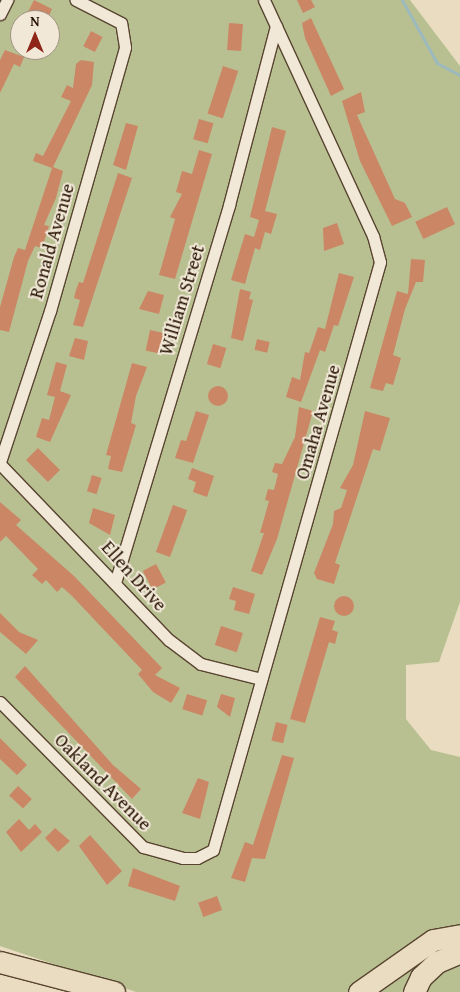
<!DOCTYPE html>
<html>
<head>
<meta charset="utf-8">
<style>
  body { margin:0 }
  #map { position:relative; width:460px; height:992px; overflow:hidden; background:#eadcc1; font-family:"Gentium Book Plus",serif }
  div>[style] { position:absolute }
  .green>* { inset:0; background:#b8c092 }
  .stream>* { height:3px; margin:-1.5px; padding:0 1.5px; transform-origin:1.5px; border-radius:1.5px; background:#9cb9bd }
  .building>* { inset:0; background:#cb8665; transform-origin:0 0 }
  .round { border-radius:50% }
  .roads { filter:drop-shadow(1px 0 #584430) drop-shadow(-1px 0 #584430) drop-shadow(0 1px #584430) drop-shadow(0 -1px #584430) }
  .minor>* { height:11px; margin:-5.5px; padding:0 5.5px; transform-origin:5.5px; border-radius:5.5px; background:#f1e8d7 }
  .motorway>* { height:21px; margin:-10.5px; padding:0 10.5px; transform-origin:10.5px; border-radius:10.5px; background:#eadcc1 }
  span { translate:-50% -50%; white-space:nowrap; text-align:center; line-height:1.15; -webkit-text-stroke:4px #f1e8d7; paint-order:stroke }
  .street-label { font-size:19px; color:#271200 }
  .north { position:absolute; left:10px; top:10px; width:50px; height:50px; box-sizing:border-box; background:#f1e8d7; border:1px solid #a09281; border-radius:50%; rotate:0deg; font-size:14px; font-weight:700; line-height:20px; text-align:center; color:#271200 }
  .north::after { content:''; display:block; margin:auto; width:18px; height:22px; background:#8f2418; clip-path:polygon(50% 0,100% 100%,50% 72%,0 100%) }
</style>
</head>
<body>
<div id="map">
  <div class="green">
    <div style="clip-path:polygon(evenodd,0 0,410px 0,460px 66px,460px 602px,439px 662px,406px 665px,406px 719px,431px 750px,460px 757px,460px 992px,136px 992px,0 946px,0 0,20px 20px,50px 20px,50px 50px,20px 50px,20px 20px)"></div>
  </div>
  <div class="stream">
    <div style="left:402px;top:0;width:72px;rotate:60.9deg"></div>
    <div style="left:437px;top:63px;width:26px;rotate:28deg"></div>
  </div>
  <div class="building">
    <div style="clip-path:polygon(34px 0,52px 9px,47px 20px,24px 20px)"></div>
    <div style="clip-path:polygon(297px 0,311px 0,315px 7px,303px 13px)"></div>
    <div style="clip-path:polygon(311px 18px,344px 89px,331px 96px,305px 38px,302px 23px)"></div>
    <div style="left:229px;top:23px;width:14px;height:27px;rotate:4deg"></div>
    <div style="left:91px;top:31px;width:13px;height:17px;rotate:27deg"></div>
    <div style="clip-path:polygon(5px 50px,24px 57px,20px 67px,14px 64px,0 93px,0 60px)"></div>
    <div style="clip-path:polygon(81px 60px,94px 62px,92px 85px,53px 167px,63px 171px,56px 198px,44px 225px,49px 226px,42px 248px,35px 246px,28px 261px,9px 332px,0 330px,0 307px,14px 257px,18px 248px,25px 250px,52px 168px,33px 161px,36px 153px,43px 156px,71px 101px,61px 97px,67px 85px,73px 88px,76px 64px)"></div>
    <div style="left:223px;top:66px;width:16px;height:50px;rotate:18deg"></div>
    <div style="clip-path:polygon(361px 92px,365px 112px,357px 115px,395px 199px,405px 203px,412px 217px,392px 226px,360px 161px,342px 101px)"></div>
    <div style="left:199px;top:119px;width:15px;height:21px;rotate:16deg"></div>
    <div style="clip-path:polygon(126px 123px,138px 126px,126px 170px,113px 165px)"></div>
    <div style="clip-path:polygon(272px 127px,286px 131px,265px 211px,277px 214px,271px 234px,265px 232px,260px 250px,255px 248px,245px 284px,231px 280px,245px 234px,254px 237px,259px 220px,250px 217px)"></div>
    <div style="clip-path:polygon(199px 150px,212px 154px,175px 279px,159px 275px,175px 219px,170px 217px,182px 194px,176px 192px,182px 171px,192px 174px)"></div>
    <div style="clip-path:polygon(118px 173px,132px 178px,83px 327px,73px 325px,80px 300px,74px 298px,76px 290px,79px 282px,83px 283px)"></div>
    <div style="left:447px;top:207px;width:19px;height:35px;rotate:65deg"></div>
    <div style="clip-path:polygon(337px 223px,344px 244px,324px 251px,323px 228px)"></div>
    <div style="clip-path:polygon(411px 259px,425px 260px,423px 282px,416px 282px,405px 309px,393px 355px,401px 358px,393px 385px,386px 383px,383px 391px,370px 388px,397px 291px,408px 294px)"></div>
    <div style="clip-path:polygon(339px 273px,354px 277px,338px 326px,334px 325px,325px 352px,320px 350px,301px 402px,286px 397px,292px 377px,300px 380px,305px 352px,309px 353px,318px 327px,325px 329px)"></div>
    <div style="clip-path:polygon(240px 289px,251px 292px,249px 299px,253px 300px,243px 341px,231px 338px)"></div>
    <div style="clip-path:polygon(148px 291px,164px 295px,159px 314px,139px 309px)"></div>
    <div style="left:150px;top:330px;width:14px;height:21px;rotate:12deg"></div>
    <div style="clip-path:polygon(75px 338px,88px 341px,84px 360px,69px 356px)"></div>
    <div style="left:257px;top:339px;width:13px;height:11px;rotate:13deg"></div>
    <div style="left:213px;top:344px;width:14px;height:21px;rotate:17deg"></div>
    <div style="clip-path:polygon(56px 362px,67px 365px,60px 391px,71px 395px,50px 442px,36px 437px,42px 418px,49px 420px,55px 397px,47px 395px)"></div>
    <div style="clip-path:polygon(132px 363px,147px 367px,136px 396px,131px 423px,136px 425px,122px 472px,108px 469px,111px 456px,106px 455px)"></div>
    <div class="round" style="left:208px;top:386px;width:20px;height:20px"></div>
    <div style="clip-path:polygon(299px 407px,313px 411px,277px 539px,262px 575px,251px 571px,264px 533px,260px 533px,269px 501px,265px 500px,268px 489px,274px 490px,278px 474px,272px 472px,275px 463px,282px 464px,295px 437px)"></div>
    <div style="clip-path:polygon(196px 411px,209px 415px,193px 463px,175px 458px,181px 440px,186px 441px)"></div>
    <div style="clip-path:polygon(365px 411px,390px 418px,380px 451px,373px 449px,335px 563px,340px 565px,334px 584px,317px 579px,314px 573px,333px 524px,334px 511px,341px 508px,347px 490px,340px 488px,353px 465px)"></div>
    <div style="left:38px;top:448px;width:31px;height:17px;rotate:45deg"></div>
    <div style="clip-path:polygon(192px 468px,214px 476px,207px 497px,193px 492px,196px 482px,188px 479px)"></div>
    <div style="left:92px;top:475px;width:10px;height:17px;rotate:17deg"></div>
    <div style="clip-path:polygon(0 502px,21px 520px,16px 525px,74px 576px,162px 668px,155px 675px,180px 688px,171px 703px,153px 692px,138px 674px,142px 670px,72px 596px,62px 587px,57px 592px,46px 580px,42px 584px,32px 575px,38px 569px,6px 536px,0 542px)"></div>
    <div style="left:173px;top:505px;width:15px;height:50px;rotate:20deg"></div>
    <div style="clip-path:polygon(93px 508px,115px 515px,110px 535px,89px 523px)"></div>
    <div style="left:156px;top:564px;width:21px;height:15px;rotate:62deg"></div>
    <div style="clip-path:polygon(233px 587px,255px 594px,249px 614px,234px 610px,236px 601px,229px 599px)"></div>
    <div class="round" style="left:334px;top:596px;width:20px;height:20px"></div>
    <div style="clip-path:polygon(0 613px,19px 632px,38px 640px,26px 654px,0 632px)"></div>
    <div style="clip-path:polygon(320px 617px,335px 621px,332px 630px,338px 632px,335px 644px,329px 642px,305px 723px,290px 719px)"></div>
    <div style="left:221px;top:626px;width:23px;height:20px;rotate:18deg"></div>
    <div style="clip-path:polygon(25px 666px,113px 765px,141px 789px,132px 799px,15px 677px)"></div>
    <div style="left:187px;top:694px;width:21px;height:16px;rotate:17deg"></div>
    <div style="clip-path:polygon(221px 694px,235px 698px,230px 717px,217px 707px)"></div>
    <div style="left:276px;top:722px;width:12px;height:19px;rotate:14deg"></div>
    <div style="clip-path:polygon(0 738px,27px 765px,17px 775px,0 759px)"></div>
    <div style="clip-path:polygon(282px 755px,294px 758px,265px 859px,252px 858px,245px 882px,231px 878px,245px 842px,253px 845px)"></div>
    <div style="clip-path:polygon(198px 778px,209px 782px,200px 819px,182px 813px)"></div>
    <div style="left:18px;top:786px;width:19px;height:13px;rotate:43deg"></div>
    <div style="clip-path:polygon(19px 819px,29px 830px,35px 824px,42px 832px,21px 852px,6px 832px)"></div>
    <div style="clip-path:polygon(55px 828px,70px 841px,58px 852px,45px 838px)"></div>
    <div style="clip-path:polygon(90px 835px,122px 871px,107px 885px,79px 846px)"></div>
    <div style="clip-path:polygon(133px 868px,180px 886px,175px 901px,128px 886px)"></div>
    <div style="left:217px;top:896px;width:15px;height:20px;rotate:70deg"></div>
  </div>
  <div class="roads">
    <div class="minor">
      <div style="left:0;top:14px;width:16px;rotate:-63deg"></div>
      <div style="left:0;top:462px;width:159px;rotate:-71.7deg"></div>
      <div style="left:50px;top:311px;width:274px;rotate:-74.1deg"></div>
      <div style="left:125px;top:47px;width:24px;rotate:-99deg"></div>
      <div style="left:121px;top:23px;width:51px;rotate:-152.9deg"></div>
      <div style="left:0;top:464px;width:244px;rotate:46.2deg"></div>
      <div style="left:169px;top:640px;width:40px;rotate:37deg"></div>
      <div style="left:201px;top:664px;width:62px;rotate:14deg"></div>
      <div style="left:115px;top:583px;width:395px;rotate:-73.2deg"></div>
      <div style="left:229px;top:205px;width:185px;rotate:-75.3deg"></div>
      <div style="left:0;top:702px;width:204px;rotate:45.4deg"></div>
      <div style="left:143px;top:847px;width:41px;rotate:15.4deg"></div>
      <div style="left:183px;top:858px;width:14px"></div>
      <div style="left:197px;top:858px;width:18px;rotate:-27deg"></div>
      <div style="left:213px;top:850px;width:611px;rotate:-74.14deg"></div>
      <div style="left:380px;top:262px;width:27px;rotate:-105deg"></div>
      <div style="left:373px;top:236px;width:260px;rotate:-114.8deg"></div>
    </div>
    <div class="motorway">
      <div style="left:0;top:962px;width:118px;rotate:14.7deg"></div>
      <div style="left:359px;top:992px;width:90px;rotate:-35.1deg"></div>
      <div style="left:433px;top:940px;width:27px;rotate:-10deg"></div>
      <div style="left:414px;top:992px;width:17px;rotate:-65deg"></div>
      <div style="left:421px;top:977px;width:22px;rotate:-43deg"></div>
      <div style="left:437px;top:962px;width:25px;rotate:-23deg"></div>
    </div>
  </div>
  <div class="street-label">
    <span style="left:52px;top:241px;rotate:-74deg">Ronald Avenue</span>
    <span style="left:182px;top:300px;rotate:-73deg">William Street</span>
    <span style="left:318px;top:422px;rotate:-74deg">Omaha Avenue</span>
    <span style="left:134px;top:576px;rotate:48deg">Ellen Drive</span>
    <span style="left:103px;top:782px;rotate:45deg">Oakland Avenue</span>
  </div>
  <div class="north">N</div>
</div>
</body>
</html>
